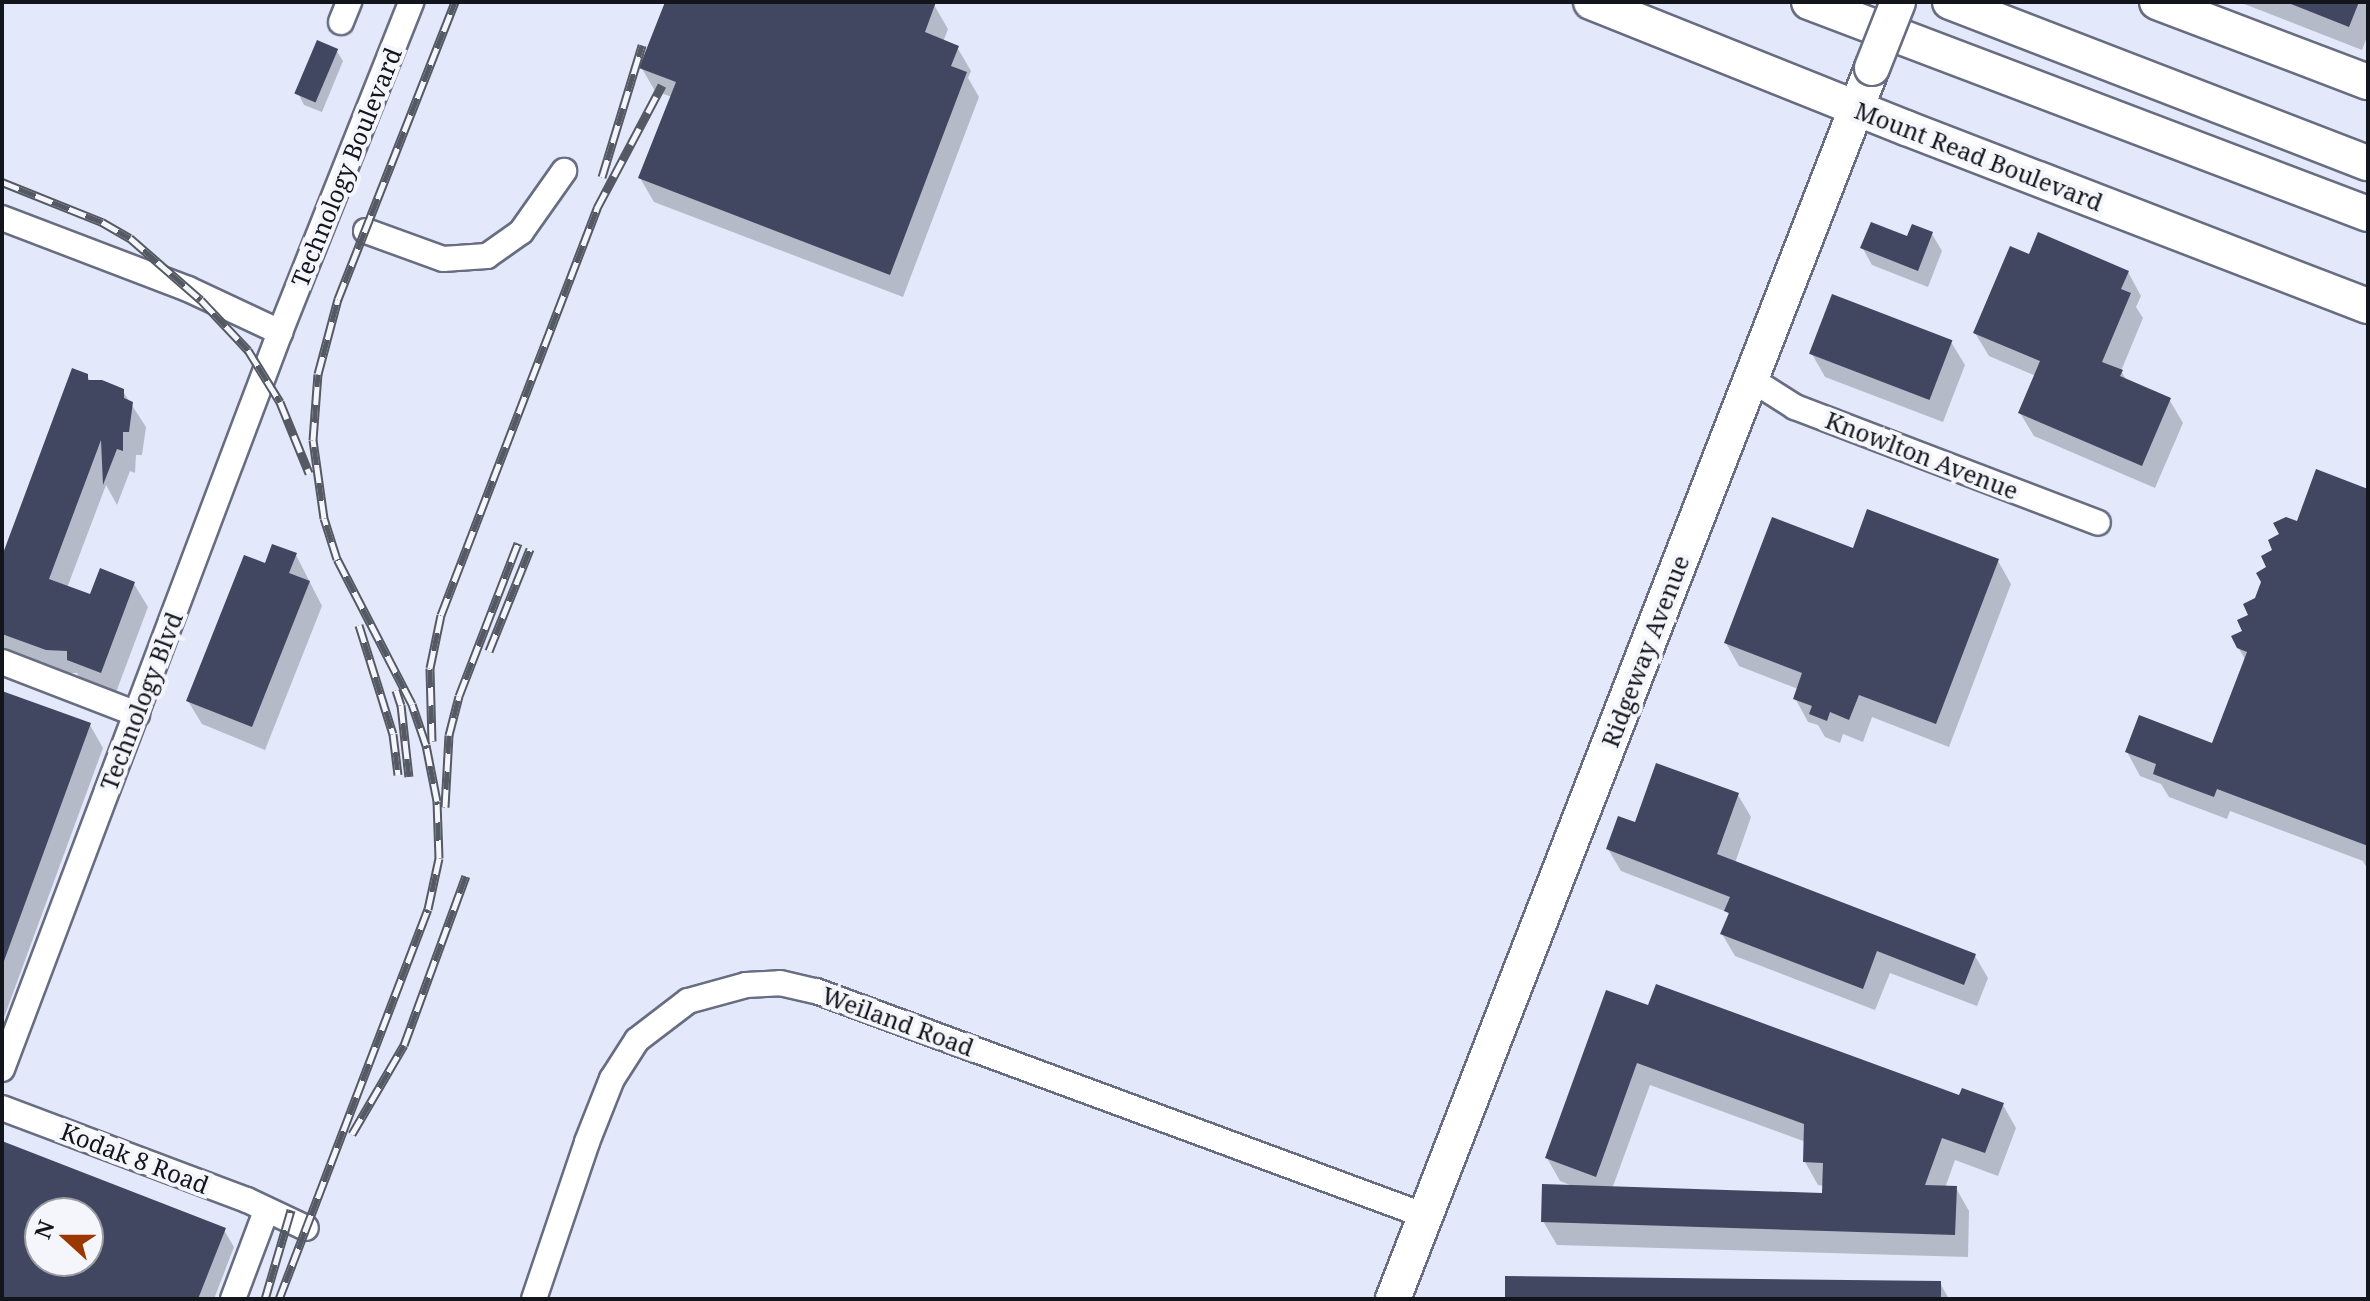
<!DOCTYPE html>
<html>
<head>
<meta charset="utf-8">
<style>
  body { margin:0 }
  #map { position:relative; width:2370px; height:1301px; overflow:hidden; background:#e3e9fb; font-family:"Noto Serif",serif }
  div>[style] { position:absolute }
  .shadow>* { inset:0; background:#0003 }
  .building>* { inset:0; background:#414760; transform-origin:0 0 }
  .roads { filter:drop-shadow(2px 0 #686d81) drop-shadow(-2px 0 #686d81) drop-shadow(0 2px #686d81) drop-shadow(0 -2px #686d81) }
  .street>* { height:24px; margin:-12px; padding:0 12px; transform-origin:12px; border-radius:12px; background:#fff }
  .secondary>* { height:34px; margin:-17px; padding:0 17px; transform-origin:17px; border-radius:17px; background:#fff }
  .rail>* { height:9px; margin-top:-4.5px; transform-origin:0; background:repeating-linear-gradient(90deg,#f5f6fb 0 18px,#555963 0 36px); box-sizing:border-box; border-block:2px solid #555963 }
  .bridges { filter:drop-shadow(2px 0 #686d81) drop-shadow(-2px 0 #686d81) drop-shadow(0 2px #686d81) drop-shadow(0 -2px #686d81) }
  .secondary-bridge>* { height:34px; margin:-17px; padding:0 17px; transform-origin:17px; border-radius:17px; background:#fff }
  span { translate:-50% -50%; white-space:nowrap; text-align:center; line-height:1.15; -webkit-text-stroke:8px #f5f6fb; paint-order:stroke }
  .street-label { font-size:24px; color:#12151c }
  .frame { position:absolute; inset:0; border:4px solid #12151c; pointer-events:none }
  .north { position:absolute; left:24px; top:1197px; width:80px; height:80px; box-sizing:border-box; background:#f5f6fb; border:2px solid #9a9ca2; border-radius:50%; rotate:291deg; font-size:22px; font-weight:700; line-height:32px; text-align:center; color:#12151c }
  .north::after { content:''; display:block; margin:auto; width:28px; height:36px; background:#9b3700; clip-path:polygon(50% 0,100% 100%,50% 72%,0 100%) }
</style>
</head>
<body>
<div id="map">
  <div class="shadow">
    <div style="clip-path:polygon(667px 2px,931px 2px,934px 5px,948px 29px,943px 42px,957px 47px,971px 71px,968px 78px,979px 97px,903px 297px,654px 202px,640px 178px,672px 97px,655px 91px,641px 67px)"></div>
    <div style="clip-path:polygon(2239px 2px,2368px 2px,2368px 34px,2362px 50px)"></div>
    <div style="clip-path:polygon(336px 50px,343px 61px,322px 112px,304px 105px,298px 93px)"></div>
    <div style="clip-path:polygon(1932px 234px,1942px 251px,1928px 287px,1872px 265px,1862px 247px)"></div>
    <div style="clip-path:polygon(2030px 257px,2128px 272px,2141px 296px,2136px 307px,2143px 318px,2121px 371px,2127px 381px,2169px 399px,2183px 423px,2155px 488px,2034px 436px,2020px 413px,2036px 376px,1989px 356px,1975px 333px)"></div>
    <div style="clip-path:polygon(1951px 342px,1965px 365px,1943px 422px,1825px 377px,1812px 354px)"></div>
    <div style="clip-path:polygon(87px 376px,91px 382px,122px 390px,146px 427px,142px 455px,136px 455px,135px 473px,130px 471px,117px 505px,106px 485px,67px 588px,91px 597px,134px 584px,148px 607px,115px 695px,82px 683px,77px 673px,60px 673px,2px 651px,2px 562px)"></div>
    <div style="clip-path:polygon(2368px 491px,2368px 870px,2363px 861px,2230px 811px,2227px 819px,2169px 797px,2161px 784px,2140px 776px,2127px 752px,2213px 745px,2246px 661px,2238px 647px,2275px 551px,2298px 523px)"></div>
    <div style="clip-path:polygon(1854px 550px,1998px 561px,2011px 584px,1949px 747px,1872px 717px,1863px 742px,1843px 734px,1840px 743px,1825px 737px,1818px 725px,1808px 722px,1795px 698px,1798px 689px,1739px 666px,1726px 643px)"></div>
    <div style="clip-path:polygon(296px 555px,322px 606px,265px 750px,202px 724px,188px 701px,266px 566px)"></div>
    <div style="clip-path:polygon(2px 693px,90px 725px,103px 748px,2px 1023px)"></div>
    <div style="clip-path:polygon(1738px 795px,1751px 817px,1735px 863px,1975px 956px,1988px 978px,1977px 1006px,1890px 973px,1875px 1010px,1735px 956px,1722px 934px,1730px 916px,1727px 912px,1621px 871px,1608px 849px,1636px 824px)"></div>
    <div style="clip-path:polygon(evenodd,1649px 1008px,1960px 1097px,2003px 1105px,2016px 1128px,1998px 1176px,1955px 1160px,1945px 1188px,1956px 1188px,1969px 1211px,1968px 1257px,1557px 1245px,1543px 1221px,1575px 1187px,1560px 1181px,1547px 1158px,1649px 1008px,1650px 1085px,1806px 1142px,1805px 1162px,1818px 1185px,1824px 1186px,1824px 1195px,1612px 1189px,1650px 1085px)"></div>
    <div style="clip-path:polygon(evenodd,2px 1143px,224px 1230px,234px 1247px,214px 1299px,2px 1299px,2px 1143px,40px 1213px,88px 1213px,88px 1261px,40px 1261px,40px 1213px)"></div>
    <div style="clip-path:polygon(1940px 1283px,1949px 1299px,1507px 1299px)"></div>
  </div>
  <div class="building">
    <div style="clip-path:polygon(665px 2px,936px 2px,925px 32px,959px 46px,951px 66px,967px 72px,890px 275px,638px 178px,676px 82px,639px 68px)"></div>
    <div style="clip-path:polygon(2286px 2px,2359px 2px,2349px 27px)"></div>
    <div style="left:317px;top:40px;width:23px;height:58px;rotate:23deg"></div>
    <div style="clip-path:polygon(1871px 222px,1907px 236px,1912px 224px,1933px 232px,1918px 271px,1860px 248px)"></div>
    <div style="clip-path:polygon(2038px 232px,2129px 271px,2121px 289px,2131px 293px,2102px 362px,2123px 370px,2120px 376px,2171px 398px,2142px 466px,2018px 413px,2040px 361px,1973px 333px,2010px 246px,2029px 254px)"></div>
    <div style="left:1832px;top:294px;width:129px;height:64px;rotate:21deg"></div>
    <div style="clip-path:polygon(72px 368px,88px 374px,88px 380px,102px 380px,124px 389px,124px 398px,133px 402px,129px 432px,123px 432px,123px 451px,117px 449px,103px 485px,101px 440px,49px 579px,90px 594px,100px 568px,135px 582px,101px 673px,67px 660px,67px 651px,46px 650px,2px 634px,2px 556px)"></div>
    <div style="clip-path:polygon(2316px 469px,2368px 489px,2368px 846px,2217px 789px,2214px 797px,2195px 790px,2153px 774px,2156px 764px,2125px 752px,2139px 715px,2212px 743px,2247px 652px,2237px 648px,2231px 636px,2242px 631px,2237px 620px,2248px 615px,2243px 604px,2255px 598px,2261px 582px,2256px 573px,2266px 567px,2261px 556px,2272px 550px,2268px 540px,2279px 534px,2273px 523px,2286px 517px,2297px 521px)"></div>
    <div style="clip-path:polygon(1867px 509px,1999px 559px,1936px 724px,1859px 695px,1849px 720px,1830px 712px,1827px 721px,1809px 714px,1812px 706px,1793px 699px,1802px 673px,1724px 643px,1772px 517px,1853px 548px)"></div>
    <div style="clip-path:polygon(272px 544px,297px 553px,289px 573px,310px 581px,252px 727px,186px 701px,244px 555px,265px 563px)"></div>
    <div style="clip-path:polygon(2px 691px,91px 723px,4px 961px,2px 960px)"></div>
    <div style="clip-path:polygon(1656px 763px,1739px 793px,1717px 854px,1976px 954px,1964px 985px,1877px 951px,1863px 989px,1720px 934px,1729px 913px,1724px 911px,1730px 897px,1606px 849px,1618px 816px,1635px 822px)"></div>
    <div style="clip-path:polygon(1656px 984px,1959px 1095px,1962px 1088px,2004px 1103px,1985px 1153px,1942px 1138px,1925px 1185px,1957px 1186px,1955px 1235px,1541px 1222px,1542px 1184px,1822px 1193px,1823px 1163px,1803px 1162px,1804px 1124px,1637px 1063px,1596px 1177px,1545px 1158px,1606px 990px,1648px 1005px)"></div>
    <div style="clip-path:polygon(evenodd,2px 1141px,226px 1228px,198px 1299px,2px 1299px,2px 1141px,40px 1213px,88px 1213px,88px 1261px,40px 1261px,40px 1213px)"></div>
    <div style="clip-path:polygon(1505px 1276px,1941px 1281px,1941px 1299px,1505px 1299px)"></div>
  </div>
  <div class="roads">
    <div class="street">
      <div style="left:341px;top:22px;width:22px;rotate:-68deg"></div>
      <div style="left:2px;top:218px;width:199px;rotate:20.9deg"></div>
      <div style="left:188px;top:289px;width:102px;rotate:25.1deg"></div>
      <div style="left:366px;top:231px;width:82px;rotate:20deg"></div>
      <div style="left:443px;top:259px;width:44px;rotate:-3.9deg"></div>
      <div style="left:487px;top:256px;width:42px;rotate:-35.2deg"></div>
      <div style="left:521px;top:232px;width:75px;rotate:-54.8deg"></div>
      <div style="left:1751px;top:379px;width:52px;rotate:32.5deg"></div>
      <div style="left:1795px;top:407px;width:324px;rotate:20.9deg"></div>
      <div style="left:2px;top:662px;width:145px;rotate:21.1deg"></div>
      <div style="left:2px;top:1069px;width:788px;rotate:-69.33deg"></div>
      <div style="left:280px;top:332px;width:355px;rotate:-68.3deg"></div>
      <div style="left:2px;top:1108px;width:262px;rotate:20.6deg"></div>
      <div style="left:247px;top:1200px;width:65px;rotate:25.4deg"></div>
      <div style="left:233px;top:1299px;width:94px;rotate:-69.4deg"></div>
      <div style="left:534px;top:1299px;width:166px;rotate:-71.3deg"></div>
      <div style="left:587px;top:1142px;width:68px;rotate:-68.4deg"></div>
      <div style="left:612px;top:1079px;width:46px;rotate:-57.3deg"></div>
      <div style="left:637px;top:1040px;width:64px;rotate:-37.4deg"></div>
      <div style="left:688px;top:1001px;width:60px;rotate:-15.4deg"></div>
      <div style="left:746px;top:985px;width:34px;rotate:-3deg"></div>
      <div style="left:780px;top:983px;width:37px;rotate:13deg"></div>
      <div style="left:816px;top:991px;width:650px;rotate:20.25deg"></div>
    </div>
    <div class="secondary">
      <div style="left:1591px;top:2px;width:339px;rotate:21.8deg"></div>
      <div style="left:1906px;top:128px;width:495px;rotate:21.1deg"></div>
      <div style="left:1809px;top:2px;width:598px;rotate:20.77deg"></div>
      <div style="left:1950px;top:2px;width:448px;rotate:21.1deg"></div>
      <div style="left:2157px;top:2px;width:226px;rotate:20.8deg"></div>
      <div style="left:1393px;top:1299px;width:1321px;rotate:-68.74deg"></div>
    </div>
  </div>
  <div class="rail">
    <div style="left:602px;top:177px;width:138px;rotate:-73.1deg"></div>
    <div style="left:2px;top:182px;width:108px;rotate:21.8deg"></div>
    <div style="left:102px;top:222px;width:32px;rotate:30deg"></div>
    <div style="left:130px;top:238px;width:94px;rotate:41.1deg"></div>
    <div style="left:201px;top:300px;width:69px;rotate:46.8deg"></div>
    <div style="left:248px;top:350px;width:61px;rotate:58.4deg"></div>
    <div style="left:280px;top:402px;width:77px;rotate:67.8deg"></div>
    <div style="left:359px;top:625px;width:114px;rotate:72.7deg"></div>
    <div style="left:393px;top:734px;width:41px;rotate:83deg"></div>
    <div style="left:489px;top:651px;width:110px;rotate:-68.1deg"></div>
    <div style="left:396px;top:690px;width:16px;rotate:72deg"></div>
    <div style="left:401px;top:705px;width:72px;rotate:83.7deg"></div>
    <div style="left:432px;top:741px;width:73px;rotate:-91.6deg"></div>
    <div style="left:430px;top:668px;width:54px;rotate:-78.3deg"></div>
    <div style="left:441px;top:615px;width:436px;rotate:-69deg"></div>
    <div style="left:597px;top:208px;width:139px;rotate:-62.1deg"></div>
    <div style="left:445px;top:807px;width:72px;rotate:-86.8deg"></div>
    <div style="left:449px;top:735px;width:40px;rotate:-75.6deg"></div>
    <div style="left:459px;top:696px;width:164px;rotate:-68.9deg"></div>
    <div style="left:352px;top:1134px;width:103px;rotate:-59.7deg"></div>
    <div style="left:404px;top:1045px;width:180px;rotate:-69.9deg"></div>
    <div style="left:265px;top:1299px;width:93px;rotate:-73.7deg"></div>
    <div style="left:279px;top:1299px;width:417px;rotate:-69.1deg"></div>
    <div style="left:428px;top:909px;width:52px;rotate:-77.8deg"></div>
    <div style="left:439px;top:858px;width:57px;rotate:-92deg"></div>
    <div style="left:437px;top:801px;width:57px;rotate:-101.1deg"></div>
    <div style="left:426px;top:745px;width:43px;rotate:-108.9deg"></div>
    <div style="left:412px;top:704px;width:163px;rotate:-117.3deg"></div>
    <div style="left:337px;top:559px;width:43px;rotate:-107.6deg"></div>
    <div style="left:324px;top:518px;width:79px;rotate:-98deg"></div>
    <div style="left:313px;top:440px;width:66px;rotate:-85.7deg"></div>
    <div style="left:318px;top:374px;width:78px;rotate:-75.1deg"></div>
    <div style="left:338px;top:299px;width:319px;rotate:-68.5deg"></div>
  </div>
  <div class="bridges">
    <div class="secondary-bridge">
      <div style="left:1872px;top:68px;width:71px;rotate:-68.5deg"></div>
    </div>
  </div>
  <div class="street-label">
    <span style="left:1979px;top:156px;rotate:21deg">Mount Read Boulevard</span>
    <span style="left:346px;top:167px;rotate:-68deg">Technology Boulevard</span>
    <span style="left:1922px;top:455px;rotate:21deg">Knowlton Avenue</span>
    <span style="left:1645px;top:651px;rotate:-69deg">Ridgeway Avenue</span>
    <span style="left:141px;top:701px;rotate:-69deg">Technology Blvd</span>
    <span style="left:898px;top:1021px;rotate:20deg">Weiland Road</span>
    <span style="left:135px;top:1158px;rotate:21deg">Kodak 8 Road</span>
  </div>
  <div class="frame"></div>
  <div class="north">N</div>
</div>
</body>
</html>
